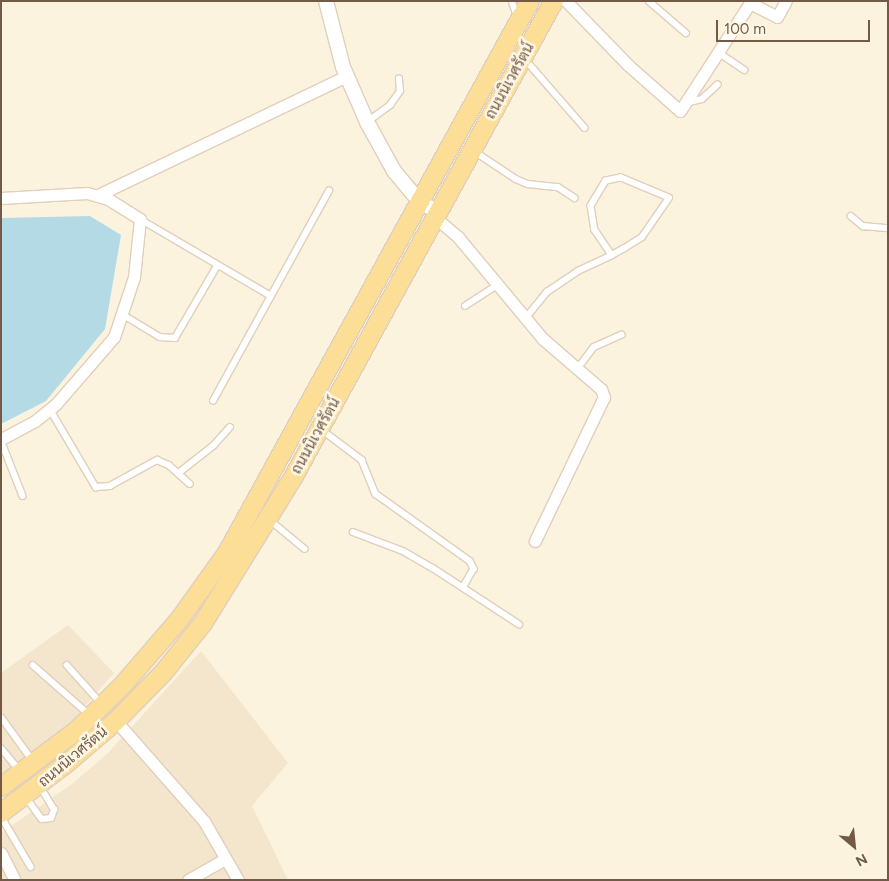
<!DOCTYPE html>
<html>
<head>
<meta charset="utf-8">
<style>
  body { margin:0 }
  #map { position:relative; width:889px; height:881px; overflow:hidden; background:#fcf3df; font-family:Figtree,Sarabun,sans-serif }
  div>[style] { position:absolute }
  .residential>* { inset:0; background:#f4e5cd }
  .water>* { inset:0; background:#b4dae5 }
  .roads { filter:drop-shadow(1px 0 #e0cfbb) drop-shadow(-1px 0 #e0cfbb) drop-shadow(0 1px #e0cfbb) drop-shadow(0 -1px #e0cfbb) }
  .service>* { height:5.5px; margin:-2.75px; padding:0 2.75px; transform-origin:2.75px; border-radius:2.75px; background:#fff }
  .minor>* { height:11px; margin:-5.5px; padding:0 5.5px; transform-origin:5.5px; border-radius:5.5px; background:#fff }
  .tertiary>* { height:14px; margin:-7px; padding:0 7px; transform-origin:7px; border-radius:7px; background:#fff }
  .primary>* { height:18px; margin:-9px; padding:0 9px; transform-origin:9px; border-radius:9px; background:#fcde96 }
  span { translate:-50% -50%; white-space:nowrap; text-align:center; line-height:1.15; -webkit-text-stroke:5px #fff7e5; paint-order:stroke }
  .street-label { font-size:15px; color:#725a47 }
  .frame { position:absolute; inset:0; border:2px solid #725a47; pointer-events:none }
  .north { position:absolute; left:829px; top:821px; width:50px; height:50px; -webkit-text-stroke:4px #fff7e5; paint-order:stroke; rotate:152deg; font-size:14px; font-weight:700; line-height:20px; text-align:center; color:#725a47 }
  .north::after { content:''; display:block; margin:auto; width:18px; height:22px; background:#725a47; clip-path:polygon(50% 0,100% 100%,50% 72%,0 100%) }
  .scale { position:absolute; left:716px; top:20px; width:154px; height:22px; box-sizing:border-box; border:2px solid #725a47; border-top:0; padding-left:6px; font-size:15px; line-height:18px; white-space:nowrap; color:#725a47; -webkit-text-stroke:4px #fff7e5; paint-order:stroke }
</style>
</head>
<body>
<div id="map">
  <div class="residential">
    <div style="clip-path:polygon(68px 625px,114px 673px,66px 728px,1px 778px,1px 673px)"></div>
    <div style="clip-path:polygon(201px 651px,288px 763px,252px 806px,288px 880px,1px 880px,1px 833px,72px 784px,108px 753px)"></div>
  </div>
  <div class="water">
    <div style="clip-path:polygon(90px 216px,121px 235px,105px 329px,46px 401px,1px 424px,1px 218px)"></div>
  </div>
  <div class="roads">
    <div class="service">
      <div style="left:512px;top:1px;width:15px;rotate:70deg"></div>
      <div style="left:649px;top:1px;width:49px;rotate:40.9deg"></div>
      <div style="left:718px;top:52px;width:32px;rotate:34deg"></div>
      <div style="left:525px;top:59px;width:91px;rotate:49deg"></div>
      <div style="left:685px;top:103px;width:17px;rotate:-13deg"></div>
      <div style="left:702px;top:99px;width:21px;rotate:-43deg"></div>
      <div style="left:367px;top:122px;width:29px;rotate:-36deg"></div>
      <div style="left:390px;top:105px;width:17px;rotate:-54deg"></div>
      <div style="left:400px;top:91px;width:12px;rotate:-95deg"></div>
      <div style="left:474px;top:151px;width:50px;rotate:33.7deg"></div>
      <div style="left:516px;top:179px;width:13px;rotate:23deg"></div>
      <div style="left:528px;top:184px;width:30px;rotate:6deg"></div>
      <div style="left:558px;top:187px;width:20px;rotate:33deg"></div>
      <div style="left:851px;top:216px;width:16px;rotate:40deg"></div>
      <div style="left:863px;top:226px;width:25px;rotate:5deg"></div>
      <div style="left:140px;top:219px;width:152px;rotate:30.4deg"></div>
      <div style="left:465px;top:306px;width:38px;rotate:-33deg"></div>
      <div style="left:122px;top:314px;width:44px;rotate:31.2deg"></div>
      <div style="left:160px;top:337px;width:15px;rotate:4deg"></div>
      <div style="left:175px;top:338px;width:83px;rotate:-59.7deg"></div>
      <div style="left:525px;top:319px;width:35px;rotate:-51deg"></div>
      <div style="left:547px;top:292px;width:37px;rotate:-34deg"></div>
      <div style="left:578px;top:271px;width:38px;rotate:-25deg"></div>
      <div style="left:612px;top:255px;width:13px;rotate:-29deg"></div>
      <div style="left:623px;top:249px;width:22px;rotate:-32deg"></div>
      <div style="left:642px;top:237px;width:47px;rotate:-55.3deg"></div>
      <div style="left:669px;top:198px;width:52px;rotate:-157.4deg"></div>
      <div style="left:621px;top:178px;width:15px;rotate:169deg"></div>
      <div style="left:606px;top:181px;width:29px;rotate:121deg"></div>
      <div style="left:591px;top:206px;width:24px;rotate:81deg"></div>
      <div style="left:595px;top:230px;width:30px;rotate:56deg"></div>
      <div style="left:578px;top:368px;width:26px;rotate:-53deg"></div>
      <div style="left:594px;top:347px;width:30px;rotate:-24deg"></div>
      <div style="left:213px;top:401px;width:240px;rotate:-61.1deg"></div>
      <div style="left:50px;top:409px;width:91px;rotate:59.5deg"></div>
      <div style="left:96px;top:487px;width:14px;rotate:-4deg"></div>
      <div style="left:110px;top:486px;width:54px;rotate:-29deg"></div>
      <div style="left:157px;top:460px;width:13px;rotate:23deg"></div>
      <div style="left:169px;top:465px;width:28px;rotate:42deg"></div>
      <div style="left:322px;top:430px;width:50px;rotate:36.9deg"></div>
      <div style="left:362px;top:460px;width:37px;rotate:68deg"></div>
      <div style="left:376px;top:494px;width:115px;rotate:35.5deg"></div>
      <div style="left:470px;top:561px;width:9px;rotate:63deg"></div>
      <div style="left:474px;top:569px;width:20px;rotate:120deg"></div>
      <div style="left:1px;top:440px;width:60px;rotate:68.6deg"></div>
      <div style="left:180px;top:472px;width:42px;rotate:-38.2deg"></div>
      <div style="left:213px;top:446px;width:25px;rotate:-48deg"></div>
      <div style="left:270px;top:520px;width:45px;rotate:39.6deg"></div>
      <div style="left:353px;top:532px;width:53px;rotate:20.8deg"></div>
      <div style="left:403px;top:551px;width:34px;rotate:30deg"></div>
      <div style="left:433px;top:568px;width:103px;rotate:33.1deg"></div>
      <div style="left:33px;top:665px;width:76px;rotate:41.3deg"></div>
      <div style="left:67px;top:665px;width:52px;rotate:48.1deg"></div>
      <div style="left:2px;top:718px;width:53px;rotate:54.2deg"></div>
      <div style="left:1px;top:748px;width:30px;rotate:50deg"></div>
      <div style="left:26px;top:797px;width:27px;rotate:54deg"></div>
      <div style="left:42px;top:819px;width:9px;rotate:-6deg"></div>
      <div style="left:51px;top:818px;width:9px;rotate:-69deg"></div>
      <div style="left:54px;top:810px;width:27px;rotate:-121deg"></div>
      <div style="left:1px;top:816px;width:59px;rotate:59.5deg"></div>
    </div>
    <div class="minor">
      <div style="left:566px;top:1px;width:89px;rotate:45.9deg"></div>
      <div style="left:628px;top:65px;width:69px;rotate:41.5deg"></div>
      <div style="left:680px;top:111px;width:129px;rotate:-57.1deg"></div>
      <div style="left:750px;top:3px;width:30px;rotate:27deg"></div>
      <div style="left:777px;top:17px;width:18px;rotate:-61deg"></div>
      <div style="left:98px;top:195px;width:275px;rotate:-25.6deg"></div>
      <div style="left:1px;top:198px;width:86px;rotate:-3.3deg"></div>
      <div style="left:87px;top:193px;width:22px;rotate:16deg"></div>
      <div style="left:108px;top:199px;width:38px;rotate:32deg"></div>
      <div style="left:140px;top:219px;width:58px;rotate:95.9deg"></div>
      <div style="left:134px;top:277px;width:63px;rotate:108.4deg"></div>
      <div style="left:114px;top:337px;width:89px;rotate:130.9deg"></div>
      <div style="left:56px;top:404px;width:27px;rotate:141deg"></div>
      <div style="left:35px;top:421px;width:38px;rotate:152deg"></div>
      <div style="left:432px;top:215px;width:34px;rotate:40deg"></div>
      <div style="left:458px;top:237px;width:133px;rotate:50.2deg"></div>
      <div style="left:543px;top:339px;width:77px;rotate:40.8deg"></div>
      <div style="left:601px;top:389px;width:9px;rotate:69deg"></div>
      <div style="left:604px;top:397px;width:7px;rotate:117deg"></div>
      <div style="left:601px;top:403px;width:153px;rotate:115.6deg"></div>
      <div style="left:116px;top:721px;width:133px;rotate:48.7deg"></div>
      <div style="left:204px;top:821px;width:68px;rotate:60deg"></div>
      <div style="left:1px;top:853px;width:30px;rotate:63deg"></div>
      <div style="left:188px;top:880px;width:43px;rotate:-29.6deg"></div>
    </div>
    <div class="tertiary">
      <div style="left:326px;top:1px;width:68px;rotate:75.6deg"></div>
      <div style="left:343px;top:67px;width:60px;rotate:66.4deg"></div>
      <div style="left:367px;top:122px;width:56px;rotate:61.1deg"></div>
      <div style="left:394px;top:171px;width:40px;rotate:50deg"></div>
      <div style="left:420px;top:202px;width:21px;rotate:29deg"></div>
    </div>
    <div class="primary">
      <div style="left:1px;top:787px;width:94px;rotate:-36.7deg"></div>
      <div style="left:76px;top:731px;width:64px;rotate:-44.4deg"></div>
      <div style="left:122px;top:686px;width:87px;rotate:-49.2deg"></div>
      <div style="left:179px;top:620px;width:82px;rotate:-54.4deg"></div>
      <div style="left:227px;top:553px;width:630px;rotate:-61.24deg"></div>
      <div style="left:1px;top:813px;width:83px;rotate:-37.1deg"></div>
      <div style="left:67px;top:763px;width:65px;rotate:-40.6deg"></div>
      <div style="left:116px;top:721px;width:67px;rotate:-45.6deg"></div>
      <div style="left:163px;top:673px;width:64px;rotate:-51.3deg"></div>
      <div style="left:203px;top:623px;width:173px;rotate:-58.2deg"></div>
      <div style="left:294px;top:476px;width:542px;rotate:-61.31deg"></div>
    </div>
  </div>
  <div class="street-label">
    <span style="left:510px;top:81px;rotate:-61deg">ถนนนิเวศรัตน์</span>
    <span style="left:316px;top:436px;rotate:-61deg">ถนนนิเวศรัตน์</span>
    <span style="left:73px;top:757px;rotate:-40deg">ถนนนิเวศรัตน์</span>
  </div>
  <div class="frame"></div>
  <div class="north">N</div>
  <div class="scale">100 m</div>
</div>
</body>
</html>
